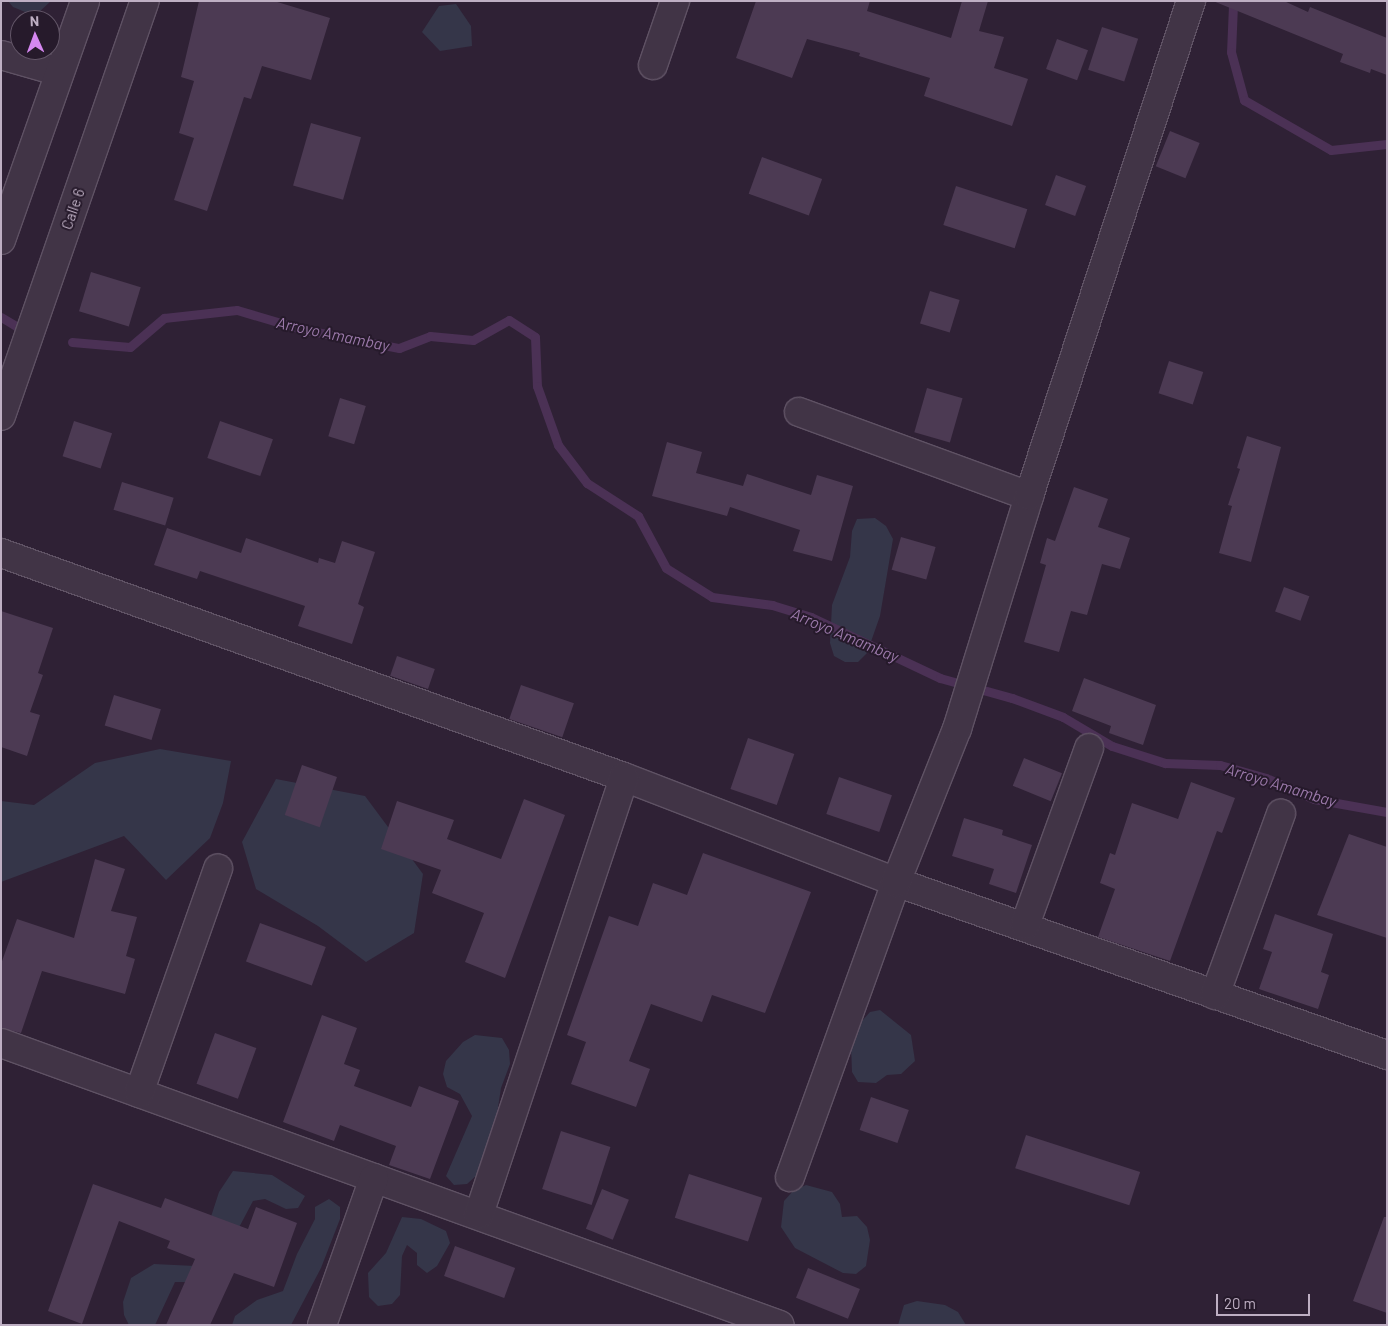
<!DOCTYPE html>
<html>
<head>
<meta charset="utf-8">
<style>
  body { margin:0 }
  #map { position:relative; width:1388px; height:1326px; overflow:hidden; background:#2f2135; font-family:Barlow,sans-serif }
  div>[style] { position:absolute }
  .green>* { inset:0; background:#353649 }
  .stream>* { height:9px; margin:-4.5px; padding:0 4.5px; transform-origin:4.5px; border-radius:4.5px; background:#4b3155 }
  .building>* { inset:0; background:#4c3a53; transform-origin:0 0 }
  .roads { filter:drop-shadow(1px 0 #5f5264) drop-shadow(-1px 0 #5f5264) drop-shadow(0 1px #5f5264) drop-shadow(0 -1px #5f5264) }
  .minor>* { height:28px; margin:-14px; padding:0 14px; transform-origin:14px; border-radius:14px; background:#413446 }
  span { translate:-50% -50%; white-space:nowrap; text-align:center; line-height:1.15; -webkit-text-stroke:4px #261a2b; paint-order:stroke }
  .street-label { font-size:15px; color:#beafc3 }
  .water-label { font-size:16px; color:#9b79aa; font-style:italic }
  .frame { position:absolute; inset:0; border:2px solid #beafc3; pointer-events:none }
  .north { position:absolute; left:10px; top:10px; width:50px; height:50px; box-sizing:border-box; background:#261a2b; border:1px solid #635668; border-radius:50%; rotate:358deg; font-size:14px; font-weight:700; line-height:20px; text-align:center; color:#beafc3 }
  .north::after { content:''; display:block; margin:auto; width:18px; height:22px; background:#d587f0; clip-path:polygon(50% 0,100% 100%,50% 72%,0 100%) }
  .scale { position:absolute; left:1216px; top:1294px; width:94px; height:22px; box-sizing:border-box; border:2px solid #beafc3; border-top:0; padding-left:6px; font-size:15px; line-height:18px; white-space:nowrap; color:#beafc3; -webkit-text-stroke:4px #261a2b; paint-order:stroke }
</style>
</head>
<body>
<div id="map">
  <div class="green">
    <div style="clip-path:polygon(8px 1px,51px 1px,37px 14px,30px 14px,13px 7px)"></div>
    <div style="clip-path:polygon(456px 4px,471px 26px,472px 46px,440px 51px,422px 32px,439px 6px)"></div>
    <div style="clip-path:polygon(875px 518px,886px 526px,893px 539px,880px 616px,867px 653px,858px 662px,845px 662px,834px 656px,830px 643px,832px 605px,850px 557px,852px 531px,857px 519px)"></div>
    <div style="clip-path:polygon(160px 749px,231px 761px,223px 803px,210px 838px,166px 880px,124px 836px,1px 882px,1px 801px,34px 805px,95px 763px)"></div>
    <div style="clip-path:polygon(276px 779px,365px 796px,423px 874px,414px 933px,366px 962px,318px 926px,256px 889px,242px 842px)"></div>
    <div style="clip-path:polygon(880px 1010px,911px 1035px,915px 1061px,901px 1074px,887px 1075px,876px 1083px,858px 1082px,852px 1072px,851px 1046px,861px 1022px,870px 1012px)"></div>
    <div style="clip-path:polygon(475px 1035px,502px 1038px,509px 1050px,510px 1064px,501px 1088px,493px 1140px,477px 1175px,467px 1184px,454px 1185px,446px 1176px,472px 1116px,460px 1094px,447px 1087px,443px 1074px,446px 1061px,463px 1042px)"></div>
    <div style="clip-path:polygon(233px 1171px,272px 1175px,305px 1196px,298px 1208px,286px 1209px,265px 1199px,253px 1201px,235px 1235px,187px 1282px,175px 1282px,155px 1325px,129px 1325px,124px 1315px,123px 1302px,131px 1278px,154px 1264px,195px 1266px,219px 1192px)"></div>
    <div style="clip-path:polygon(806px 1185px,832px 1192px,840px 1204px,842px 1217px,857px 1216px,867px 1227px,870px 1240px,866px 1266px,856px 1274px,843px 1273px,795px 1248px,781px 1227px,784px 1201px,793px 1191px)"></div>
    <div style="clip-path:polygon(329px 1199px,340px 1207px,340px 1219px,321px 1268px,291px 1325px,232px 1325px,235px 1316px,257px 1300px,283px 1291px,297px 1254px,315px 1219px,315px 1207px)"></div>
    <div style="clip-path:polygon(402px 1217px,421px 1219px,446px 1231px,450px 1243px,437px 1266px,427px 1273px,417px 1265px,417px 1253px,407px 1245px,402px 1256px,400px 1295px,392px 1304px,378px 1306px,369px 1297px,368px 1273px,386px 1253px)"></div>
    <div style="clip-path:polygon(917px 1301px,945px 1305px,958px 1312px,966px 1325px,898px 1325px,904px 1305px)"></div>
  </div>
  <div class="stream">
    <div style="left:1233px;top:5px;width:47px;rotate:92.4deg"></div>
    <div style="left:1231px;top:52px;width:50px;rotate:74.8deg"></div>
    <div style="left:1244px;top:100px;width:100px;rotate:29.9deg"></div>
    <div style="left:1331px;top:150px;width:56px;rotate:-6.1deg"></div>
    <div style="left:1px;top:317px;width:26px;rotate:31deg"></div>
    <div style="left:72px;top:342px;width:58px;rotate:4.9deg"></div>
    <div style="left:130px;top:347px;width:45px;rotate:-40.5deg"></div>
    <div style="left:164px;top:318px;width:73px;rotate:-6.3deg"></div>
    <div style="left:237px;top:310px;width:67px;rotate:16.5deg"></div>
    <div style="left:301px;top:329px;width:100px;rotate:11deg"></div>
    <div style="left:399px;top:348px;width:33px;rotate:-21deg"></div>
    <div style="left:430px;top:336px;width:43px;rotate:5.3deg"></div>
    <div style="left:473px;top:340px;width:41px;rotate:-29.1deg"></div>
    <div style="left:509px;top:320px;width:31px;rotate:33deg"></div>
    <div style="left:535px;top:337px;width:49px;rotate:87.7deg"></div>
    <div style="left:537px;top:386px;width:63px;rotate:70.4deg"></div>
    <div style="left:558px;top:445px;width:48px;rotate:52.7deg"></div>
    <div style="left:587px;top:483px;width:61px;rotate:32.9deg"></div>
    <div style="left:638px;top:516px;width:59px;rotate:61.7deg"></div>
    <div style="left:666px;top:568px;width:54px;rotate:32.2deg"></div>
    <div style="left:712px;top:597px;width:61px;rotate:7.6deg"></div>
    <div style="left:772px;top:605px;width:41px;rotate:17.1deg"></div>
    <div style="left:811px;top:617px;width:143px;rotate:25.3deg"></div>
    <div style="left:940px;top:678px;width:75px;rotate:15.5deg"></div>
    <div style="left:1012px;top:698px;width:54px;rotate:20.4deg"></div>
    <div style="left:1063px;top:717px;width:57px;rotate:30.6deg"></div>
    <div style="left:1112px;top:746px;width:56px;rotate:17.8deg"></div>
    <div style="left:1165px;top:763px;width:55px;rotate:2.1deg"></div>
    <div style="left:1220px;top:765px;width:48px;rotate:15.8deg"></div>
    <div style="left:1266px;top:778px;width:52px;rotate:23.6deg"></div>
    <div style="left:1314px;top:799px;width:74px;rotate:10.1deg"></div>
  </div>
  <div class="building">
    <div style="clip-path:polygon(199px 1px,274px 1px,330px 18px,311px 80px,262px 66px,251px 99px,244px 97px,207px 211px,174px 200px,194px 138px,179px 133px,194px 81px,181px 77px)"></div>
    <div style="clip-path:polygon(756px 1px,870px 1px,867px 11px,951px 38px,962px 1px,988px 1px,979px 31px,1004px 37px,994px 68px,1028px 79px,1012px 126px,924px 96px,930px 78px,859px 56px,860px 53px,807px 39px,792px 78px,736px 58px)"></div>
    <div style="clip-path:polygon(1213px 1px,1284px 1px,1308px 12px,1310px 7px,1387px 38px,1387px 75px,1371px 69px,1370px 73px,1340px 62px,1343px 54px)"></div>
    <div style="left:1102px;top:27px;width:38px;height:45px;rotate:18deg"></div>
    <div style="left:1057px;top:39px;width:33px;height:32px;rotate:20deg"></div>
    <div style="left:311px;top:123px;width:52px;height:65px;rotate:16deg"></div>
    <div style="left:1170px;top:131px;width:32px;height:38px;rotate:22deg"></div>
    <div style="left:762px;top:157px;width:64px;height:39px;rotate:20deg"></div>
    <div style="left:1056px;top:175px;width:32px;height:32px;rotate:20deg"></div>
    <div style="left:956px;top:186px;width:75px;height:41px;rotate:18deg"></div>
    <div style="left:91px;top:272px;width:52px;height:41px;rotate:17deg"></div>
    <div style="left:930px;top:291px;width:31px;height:34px;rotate:17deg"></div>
    <div style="left:1169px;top:361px;width:36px;height:34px;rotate:18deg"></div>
    <div style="left:927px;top:388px;width:37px;height:46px;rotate:16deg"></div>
    <div style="left:340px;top:398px;width:27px;height:40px;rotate:17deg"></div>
    <div style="left:74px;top:421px;width:40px;height:37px;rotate:18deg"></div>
    <div style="left:220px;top:421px;width:56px;height:39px;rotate:19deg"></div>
    <div style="clip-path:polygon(1247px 436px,1281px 447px,1251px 562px,1219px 553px,1232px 506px,1228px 505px,1240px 469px,1237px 468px)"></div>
    <div style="clip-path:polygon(667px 442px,702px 452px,696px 473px,743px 486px,747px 474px,811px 495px,817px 475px,853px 486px,832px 561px,793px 551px,800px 530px,730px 507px,727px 516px,652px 496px)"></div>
    <div style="left:122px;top:482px;width:54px;height:29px;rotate:17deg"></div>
    <div style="clip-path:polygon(1074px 487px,1108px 499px,1098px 527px,1130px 538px,1120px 569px,1102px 564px,1087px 615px,1071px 611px,1059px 652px,1024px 642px,1046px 565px,1040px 563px,1047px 538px,1055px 541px)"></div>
    <div style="clip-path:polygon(167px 528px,241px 553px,246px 538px,318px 563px,319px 558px,335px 563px,342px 541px,375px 552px,358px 604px,364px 607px,352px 644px,298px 626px,305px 606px,200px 571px,197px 579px,154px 565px)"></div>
    <div style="left:901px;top:537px;width:36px;height:34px;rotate:16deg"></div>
    <div style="left:1284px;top:587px;width:27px;height:26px;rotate:20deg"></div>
    <div style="clip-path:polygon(1px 611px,53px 628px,38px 673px,43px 675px,30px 712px,40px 715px,27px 756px,1px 747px)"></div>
    <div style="left:397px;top:656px;width:40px;height:21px;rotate:19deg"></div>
    <div style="clip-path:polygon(1084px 678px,1156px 705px,1143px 745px,1109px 733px,1111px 726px,1072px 711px)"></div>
    <div style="left:521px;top:685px;width:56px;height:36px;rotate:19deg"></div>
    <div style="left:114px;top:695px;width:49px;height:32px;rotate:17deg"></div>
    <div style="left:748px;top:738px;width:49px;height:54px;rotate:19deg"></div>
    <div style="left:1024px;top:758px;width:41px;height:30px;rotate:22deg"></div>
    <div style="left:302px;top:765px;width:37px;height:53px;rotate:19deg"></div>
    <div style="left:839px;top:777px;width:56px;height:39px;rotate:19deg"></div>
    <div style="clip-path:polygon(1191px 782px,1235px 798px,1222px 833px,1217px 831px,1170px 961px,1098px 937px,1115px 889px,1100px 883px,1110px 853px,1115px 855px,1132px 803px,1178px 819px)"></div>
    <div style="clip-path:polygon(524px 799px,565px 815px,505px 978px,465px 962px,484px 913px,432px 893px,441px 870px,381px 849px,397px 801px,454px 820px,447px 839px,501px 859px)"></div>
    <div style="clip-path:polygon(964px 818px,1003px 830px,1002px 835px,1032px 845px,1016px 893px,989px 884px,994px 869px,952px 856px)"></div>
    <div style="clip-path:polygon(1349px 834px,1387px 847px,1387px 938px,1317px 915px)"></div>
    <div style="clip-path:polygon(703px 853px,811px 892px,765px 1013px,712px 995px,702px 1022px,651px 1004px,629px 1061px,650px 1069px,636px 1107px,571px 1084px,586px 1042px,567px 1035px,609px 916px,638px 926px,653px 883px,687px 895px)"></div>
    <div style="clip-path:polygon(95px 859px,125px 869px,111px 911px,137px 917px,126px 956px,135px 959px,125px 994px,42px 971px,21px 1033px,1px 1028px,1px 964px,17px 919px,74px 938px)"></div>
    <div style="clip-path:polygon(1275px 914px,1333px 934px,1321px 972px,1329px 975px,1318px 1009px,1259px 989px,1272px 952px,1263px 949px)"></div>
    <div style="left:260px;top:923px;width:70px;height:41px;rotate:20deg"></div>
    <div style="clip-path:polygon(322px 1015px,357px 1028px,344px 1064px,360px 1070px,354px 1086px,411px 1107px,419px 1086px,459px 1101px,430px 1179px,389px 1165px,396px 1146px,340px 1125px,334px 1141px,283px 1122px)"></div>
    <div style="left:215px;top:1033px;width:44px;height:54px;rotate:20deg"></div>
    <div style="left:871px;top:1097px;width:40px;height:35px;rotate:19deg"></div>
    <div style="left:561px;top:1131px;width:52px;height:61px;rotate:18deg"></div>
    <div style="left:1026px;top:1135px;width:120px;height:35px;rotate:18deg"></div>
    <div style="left:689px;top:1174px;width:77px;height:46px;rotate:18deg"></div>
    <div style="clip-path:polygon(93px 1184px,161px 1208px,165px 1198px,248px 1229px,256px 1207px,297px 1223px,274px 1287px,234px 1273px,210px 1325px,166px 1325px,195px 1259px,167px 1248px,170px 1241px,119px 1221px,82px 1324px,48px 1311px)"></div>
    <div style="left:602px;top:1189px;width:29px;height:43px;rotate:22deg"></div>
    <div style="clip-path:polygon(1384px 1217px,1387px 1217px,1387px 1313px,1353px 1301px)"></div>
    <div style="left:455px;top:1246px;width:64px;height:32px;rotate:20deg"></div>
    <div style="left:808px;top:1268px;width:56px;height:32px;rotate:22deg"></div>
  </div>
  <div class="roads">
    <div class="minor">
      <div style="left:1px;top:55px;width:61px;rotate:16.1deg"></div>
      <div style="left:653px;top:65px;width:68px;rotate:-71deg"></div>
      <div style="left:1px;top:240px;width:253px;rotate:-70.6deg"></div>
      <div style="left:799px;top:412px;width:245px;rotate:20.1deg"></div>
      <div style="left:1px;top:416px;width:439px;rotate:-70.9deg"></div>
      <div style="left:1px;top:553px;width:662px;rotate:19.78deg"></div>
      <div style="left:624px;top:777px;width:292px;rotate:21.1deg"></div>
      <div style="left:896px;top:882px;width:521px;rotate:19.41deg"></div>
      <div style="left:1025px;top:925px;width:188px;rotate:-70.1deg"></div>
      <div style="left:1215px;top:995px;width:193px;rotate:-70deg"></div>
      <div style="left:1px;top:1043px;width:828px;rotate:19.9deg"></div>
      <div style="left:139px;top:1093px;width:238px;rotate:-70.6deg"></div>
      <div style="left:790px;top:1177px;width:313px;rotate:-70.2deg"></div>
      <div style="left:896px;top:882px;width:165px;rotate:-68.3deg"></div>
      <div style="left:957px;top:729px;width:244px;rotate:-72.8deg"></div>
      <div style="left:1029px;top:496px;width:521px;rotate:-71.88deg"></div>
      <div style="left:479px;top:1214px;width:460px;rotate:-71.6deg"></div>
      <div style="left:322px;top:1325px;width:156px;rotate:-70.5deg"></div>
    </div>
  </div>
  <div class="street-label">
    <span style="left:73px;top:209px;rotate:-71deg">Calle 6</span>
  </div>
  <div class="water-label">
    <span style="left:333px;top:334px;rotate:12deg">Arroyo Amambay</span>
    <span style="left:845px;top:635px;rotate:23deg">Arroyo Amambay</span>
    <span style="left:1281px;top:785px;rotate:17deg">Arroyo Amambay</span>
  </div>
  <div class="frame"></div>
  <div class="north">N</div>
  <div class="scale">20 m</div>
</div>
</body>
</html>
